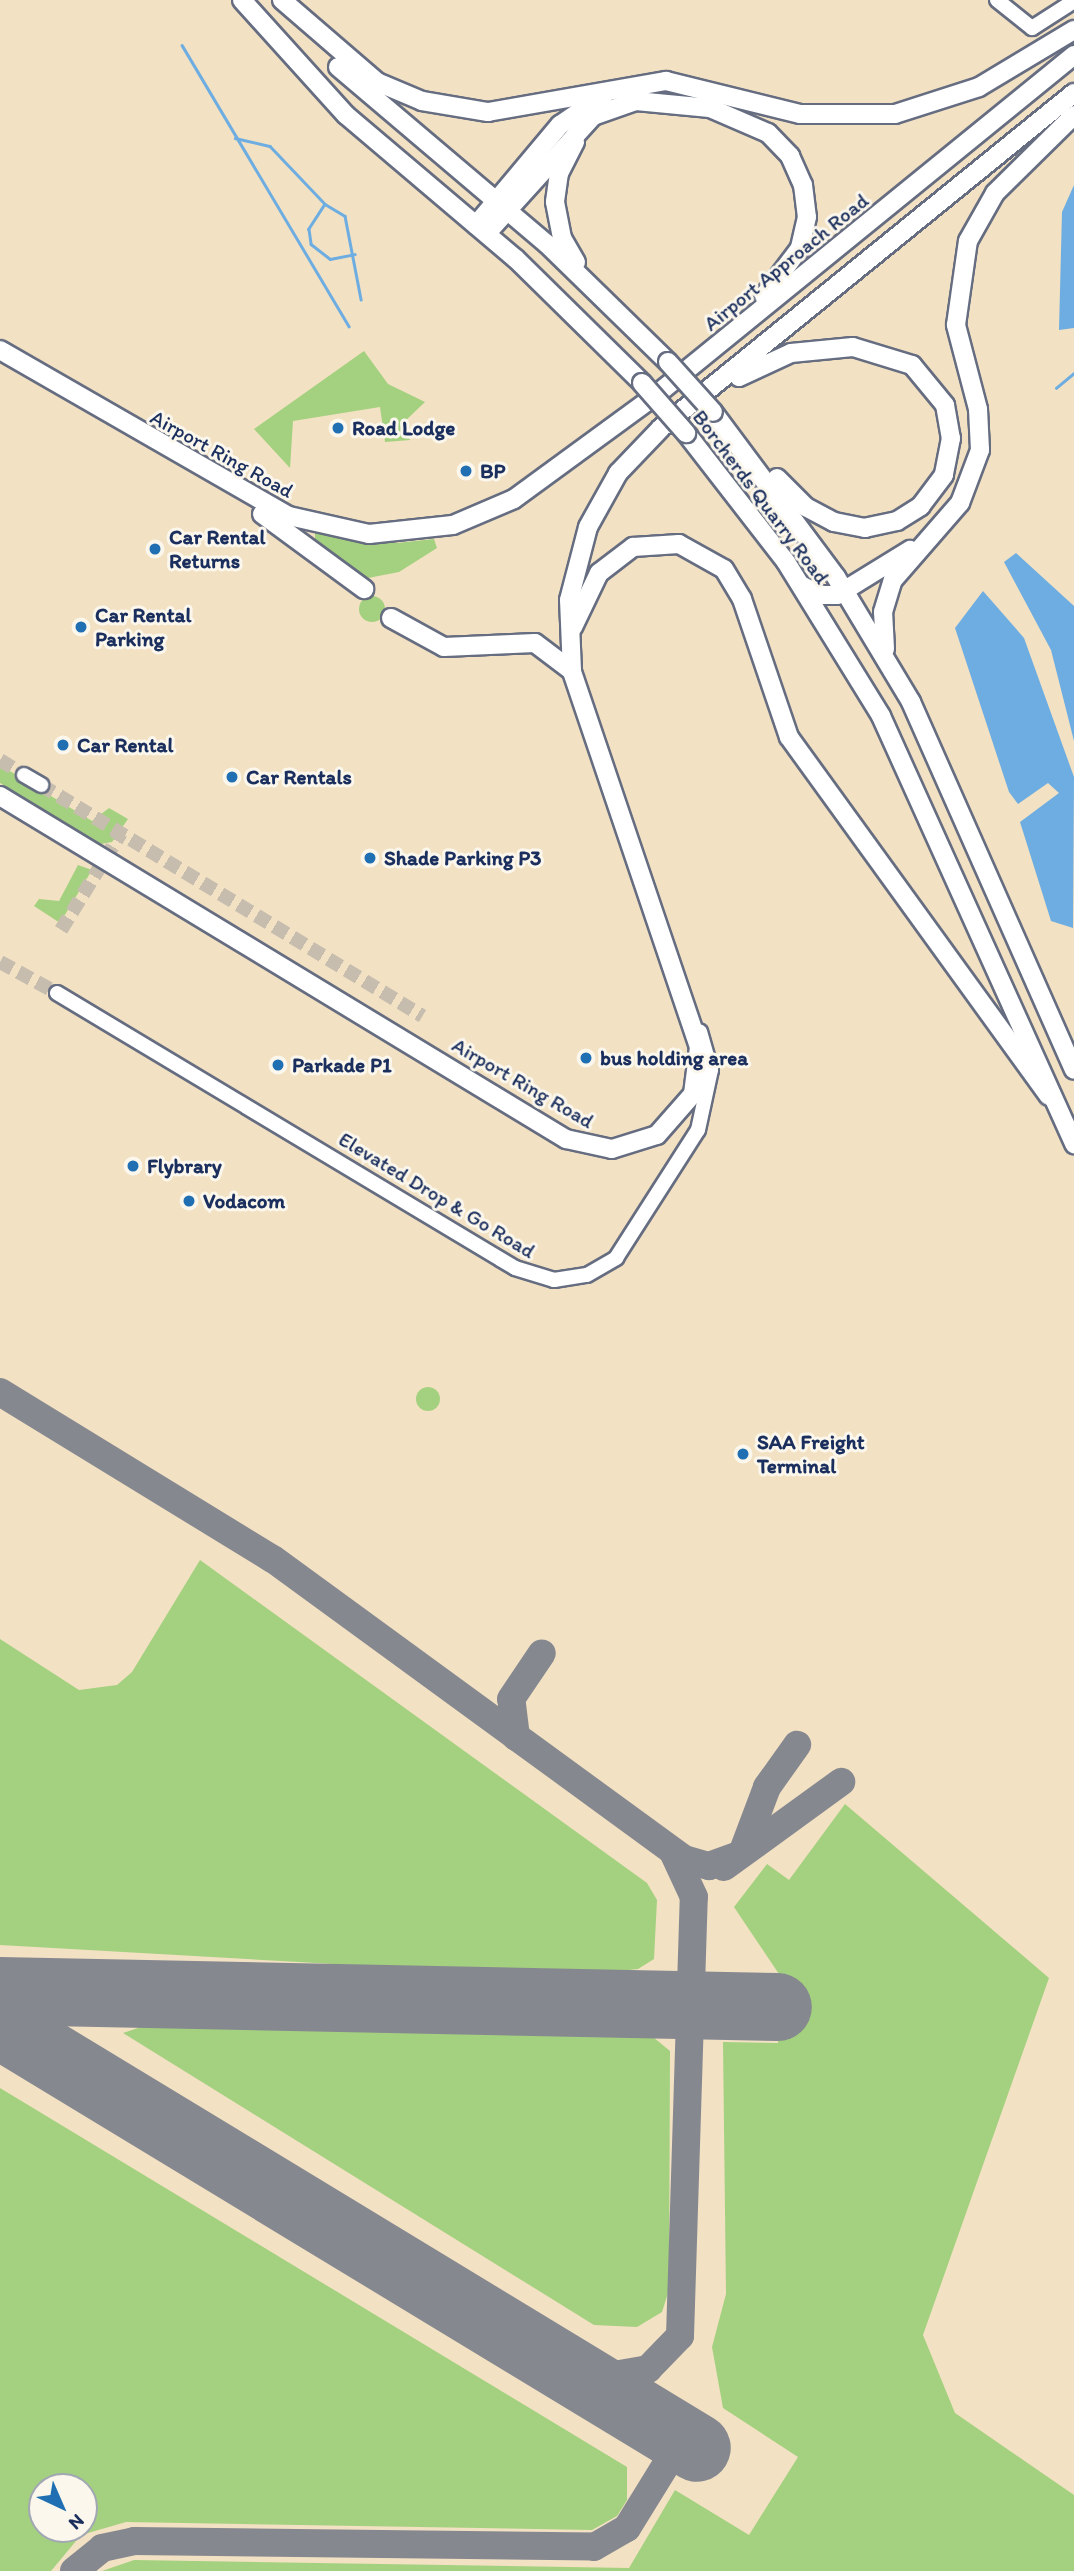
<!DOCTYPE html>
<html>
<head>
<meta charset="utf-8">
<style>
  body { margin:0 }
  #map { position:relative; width:1074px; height:2571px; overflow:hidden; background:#f2e1c3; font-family:Itim,sans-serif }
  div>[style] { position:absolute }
  .green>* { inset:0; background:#a4d17f }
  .round { border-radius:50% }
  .water>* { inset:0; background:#6eade1 }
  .stream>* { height:2.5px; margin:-1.25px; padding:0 1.25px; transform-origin:1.25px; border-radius:1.25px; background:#6eade1 }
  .taxiway>* { height:28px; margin:-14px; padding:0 14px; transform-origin:14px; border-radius:14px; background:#868890 }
  .runway>* { height:68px; margin:-34px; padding:0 34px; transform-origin:34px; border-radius:34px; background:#868890 }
  .minor-tunnel>* { height:14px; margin-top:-7px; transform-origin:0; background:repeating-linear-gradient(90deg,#c7bdaf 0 14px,transparent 0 21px) }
  .roads { filter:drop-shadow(2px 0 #666d81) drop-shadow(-2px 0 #666d81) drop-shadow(0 2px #666d81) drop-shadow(0 -2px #666d81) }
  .minor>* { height:14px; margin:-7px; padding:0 7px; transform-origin:7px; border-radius:7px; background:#fff }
  .major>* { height:18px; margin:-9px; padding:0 9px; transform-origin:9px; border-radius:9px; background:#fff }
  .bridges { filter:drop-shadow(2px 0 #666d81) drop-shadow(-2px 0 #666d81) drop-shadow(0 2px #666d81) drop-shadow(0 -2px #666d81) }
  .major-bridge>* { height:18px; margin:-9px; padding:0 9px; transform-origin:9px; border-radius:9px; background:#fff }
  .dots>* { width:19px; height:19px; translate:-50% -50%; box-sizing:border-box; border:4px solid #fbf7ec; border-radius:50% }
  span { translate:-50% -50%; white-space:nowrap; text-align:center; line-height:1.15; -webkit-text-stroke:6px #fbf7ec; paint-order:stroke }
  .street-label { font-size:21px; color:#1b2f5e }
  .poi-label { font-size:21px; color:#1b2f5e; font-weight:700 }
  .left { translate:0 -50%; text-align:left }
  .north { position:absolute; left:28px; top:2473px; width:70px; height:70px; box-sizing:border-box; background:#fbf7ec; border:2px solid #a1a7b3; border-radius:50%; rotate:136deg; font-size:19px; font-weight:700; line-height:28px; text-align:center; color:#1b2f5e }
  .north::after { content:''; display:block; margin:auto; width:24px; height:32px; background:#1f6fb2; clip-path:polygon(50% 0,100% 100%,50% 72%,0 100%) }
</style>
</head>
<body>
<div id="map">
  <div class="green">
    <div style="clip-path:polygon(364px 351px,388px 384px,425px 402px,403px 423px,410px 440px,385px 442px,380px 407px,293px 421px,290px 468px,254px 429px)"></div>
    <div style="clip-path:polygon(315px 533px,397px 543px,434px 539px,437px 548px,399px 572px,368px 578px,315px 541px)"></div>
    <div class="round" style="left:359px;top:596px;width:26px;height:26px"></div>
    <div style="clip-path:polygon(0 765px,92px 821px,109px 808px,128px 819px,112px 842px,101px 844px,0 783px)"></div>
    <div style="clip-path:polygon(78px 865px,92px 870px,60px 923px,34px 906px,39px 899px,59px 901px)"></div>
    <div class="round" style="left:416px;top:1387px;width:24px;height:24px"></div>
    <div style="clip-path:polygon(200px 1560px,647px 1883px,657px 1900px,654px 1959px,638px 1969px,565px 1977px,0 1945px,0 1639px,79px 1690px,117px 1685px,132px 1672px)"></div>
    <div style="clip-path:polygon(845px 1804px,1049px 1978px,923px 2335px,955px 2413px,1074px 2495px,1074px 2571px,102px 2571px,134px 2560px,629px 2568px,675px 2490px,749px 2535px,798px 2457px,723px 2408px,712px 2347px,726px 2294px,723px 2042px,778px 2043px,779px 1974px,734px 1907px,767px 1864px,789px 1880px)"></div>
    <div style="clip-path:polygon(141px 2027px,653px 2037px,670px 2051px,669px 2290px,662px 2312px,637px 2327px,594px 2325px,123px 2033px)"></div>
    <div style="clip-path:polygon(evenodd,0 2088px,627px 2467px,627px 2500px,617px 2516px,592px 2530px,126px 2522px,81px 2535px,51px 2571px,0 2571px,0 2088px,42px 2487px,84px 2487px,84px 2529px,42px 2529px,42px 2487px)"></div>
  </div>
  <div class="water">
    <div style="clip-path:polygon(1074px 185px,1074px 328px,1059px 330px,1062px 212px)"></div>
    <div style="clip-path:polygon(1016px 553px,1074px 606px,1074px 741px,1051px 650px,1004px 562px)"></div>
    <div style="clip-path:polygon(983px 591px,1024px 638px,1074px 777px,1073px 928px,1051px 921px,1020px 822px,1059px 793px,1048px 783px,1018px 804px,1009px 792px,955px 628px)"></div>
  </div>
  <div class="stream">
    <div style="left:182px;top:45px;width:327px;rotate:59.3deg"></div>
    <div style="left:235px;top:138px;width:36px;rotate:13deg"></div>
    <div style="left:270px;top:146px;width:80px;rotate:46.5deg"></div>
    <div style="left:325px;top:204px;width:30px;rotate:123deg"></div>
    <div style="left:309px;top:229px;width:15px;rotate:82deg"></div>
    <div style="left:311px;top:244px;width:24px;rotate:38deg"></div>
    <div style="left:330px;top:259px;width:25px;rotate:-11deg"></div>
    <div style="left:325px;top:204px;width:23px;rotate:31deg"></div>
    <div style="left:345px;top:216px;width:85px;rotate:79.1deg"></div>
    <div style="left:1056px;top:388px;width:23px;rotate:-40deg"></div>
  </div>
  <div class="taxiway">
    <div style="left:0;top:1392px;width:320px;rotate:31.5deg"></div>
    <div style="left:273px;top:1559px;width:509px;rotate:36.13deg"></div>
    <div style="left:684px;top:1859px;width:26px;rotate:16deg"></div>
    <div style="left:709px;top:1866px;width:30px;rotate:-20deg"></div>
    <div style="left:516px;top:1737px;width:38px;rotate:-97deg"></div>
    <div style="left:511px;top:1699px;width:55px;rotate:-56deg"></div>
    <div style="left:743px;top:1851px;width:68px;rotate:-69.4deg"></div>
    <div style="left:767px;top:1787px;width:52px;rotate:-54.5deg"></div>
    <div style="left:724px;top:1867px;width:145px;rotate:-36deg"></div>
    <div style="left:488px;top:2321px;width:87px;rotate:29.5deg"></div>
    <div style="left:564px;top:2364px;width:46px;rotate:15.3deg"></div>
    <div style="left:608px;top:2376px;width:41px;rotate:-9.9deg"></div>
    <div style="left:648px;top:2369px;width:46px;rotate:-45.9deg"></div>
    <div style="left:680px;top:2336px;width:439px;rotate:-88.2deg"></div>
    <div style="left:694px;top:1897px;width:50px;rotate:-115deg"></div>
    <div style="left:74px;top:2571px;width:36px;rotate:-39deg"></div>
    <div style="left:102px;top:2548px;width:33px;rotate:-12deg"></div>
    <div style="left:134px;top:2541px;width:460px;rotate:0.7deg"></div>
    <div style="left:594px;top:2547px;width:38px;rotate:-30deg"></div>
    <div style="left:627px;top:2528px;width:105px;rotate:-58.3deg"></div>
  </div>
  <div class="runway">
    <div style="left:0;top:1991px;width:778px;rotate:1.18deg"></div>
    <div style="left:0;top:2025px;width:815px;rotate:31.25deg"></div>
  </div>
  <div class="minor-tunnel">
    <div style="left:0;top:760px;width:28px;rotate:32deg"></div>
    <div style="left:41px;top:785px;width:446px;rotate:31.2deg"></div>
    <div style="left:61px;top:930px;width:114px;rotate:-58.3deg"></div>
    <div style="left:0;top:962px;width:65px;rotate:28.5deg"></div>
  </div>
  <div class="roads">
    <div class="minor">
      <div style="left:997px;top:0;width:45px;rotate:38.7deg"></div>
      <div style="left:1032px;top:28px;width:50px;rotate:-32.7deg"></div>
      <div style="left:24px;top:775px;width:20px;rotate:30deg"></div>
      <div style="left:57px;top:993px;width:534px;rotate:30.98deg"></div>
      <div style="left:515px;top:1268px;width:41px;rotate:17.1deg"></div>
      <div style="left:554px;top:1280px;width:33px;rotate:-9deg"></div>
      <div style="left:587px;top:1275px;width:34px;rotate:-30deg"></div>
      <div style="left:616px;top:1258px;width:152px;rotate:-57.4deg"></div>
      <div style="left:698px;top:1130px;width:61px;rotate:-77.8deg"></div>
      <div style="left:711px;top:1070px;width:40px;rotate:-106deg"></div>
    </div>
    <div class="major">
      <div style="left:242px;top:0;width:155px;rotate:47.9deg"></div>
      <div style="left:346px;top:115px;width:223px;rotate:40.3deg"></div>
      <div style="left:516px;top:259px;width:177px;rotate:44.5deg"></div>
      <div style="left:282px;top:0;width:125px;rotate:40.8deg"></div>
      <div style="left:377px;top:82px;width:49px;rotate:22.9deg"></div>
      <div style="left:422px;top:101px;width:67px;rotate:9.5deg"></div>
      <div style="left:488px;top:112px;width:181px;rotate:-9.9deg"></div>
      <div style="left:666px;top:81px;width:138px;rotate:13.8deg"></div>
      <div style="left:800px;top:114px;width:95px"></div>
      <div style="left:895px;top:114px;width:88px;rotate:-17.8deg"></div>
      <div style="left:979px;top:87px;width:111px;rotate:-31deg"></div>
      <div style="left:338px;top:67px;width:274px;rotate:40.3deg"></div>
      <div style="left:547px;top:244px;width:169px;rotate:44.3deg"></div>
      <div style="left:575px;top:142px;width:35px;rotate:117deg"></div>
      <div style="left:559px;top:173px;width:29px;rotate:98deg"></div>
      <div style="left:555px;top:202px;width:37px;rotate:79deg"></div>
      <div style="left:562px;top:238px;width:28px;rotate:60deg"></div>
      <div style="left:476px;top:225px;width:131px;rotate:-50deg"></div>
      <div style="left:560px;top:125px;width:53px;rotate:-34.3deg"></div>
      <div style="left:487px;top:233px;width:158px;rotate:-47.8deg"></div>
      <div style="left:593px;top:116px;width:46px;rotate:-19.2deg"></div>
      <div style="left:636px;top:101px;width:74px;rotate:5.4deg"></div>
      <div style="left:710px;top:108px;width:63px;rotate:23.3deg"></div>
      <div style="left:768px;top:133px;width:32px;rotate:46deg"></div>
      <div style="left:790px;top:156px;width:32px;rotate:66deg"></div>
      <div style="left:803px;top:185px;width:32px;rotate:83deg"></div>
      <div style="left:807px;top:217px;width:32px;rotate:103deg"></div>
      <div style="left:800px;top:248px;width:60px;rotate:126.9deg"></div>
      <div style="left:0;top:350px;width:333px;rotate:29.9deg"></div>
      <div style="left:289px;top:516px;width:82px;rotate:12.7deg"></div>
      <div style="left:369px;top:534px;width:84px;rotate:-6.1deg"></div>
      <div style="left:453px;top:525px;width:66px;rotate:-23.1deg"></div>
      <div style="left:514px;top:499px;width:176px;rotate:-36.2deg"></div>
      <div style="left:656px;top:395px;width:539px;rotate:-39.12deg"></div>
      <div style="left:739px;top:377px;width:57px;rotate:-24.8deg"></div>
      <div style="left:791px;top:353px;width:62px;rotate:-5.5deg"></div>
      <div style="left:853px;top:347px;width:62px;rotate:17deg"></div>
      <div style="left:912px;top:365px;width:52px;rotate:50.5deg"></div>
      <div style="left:945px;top:405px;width:34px;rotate:80deg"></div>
      <div style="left:951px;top:438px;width:38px;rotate:101deg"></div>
      <div style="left:944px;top:475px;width:39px;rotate:127deg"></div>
      <div style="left:921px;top:506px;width:28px;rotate:148deg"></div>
      <div style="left:897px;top:521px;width:33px;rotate:168deg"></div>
      <div style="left:865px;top:528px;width:32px;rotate:-169deg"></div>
      <div style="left:834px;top:522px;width:32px;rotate:-152deg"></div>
      <div style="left:806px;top:507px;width:41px;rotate:-135deg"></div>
      <div style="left:713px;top:412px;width:206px;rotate:53.3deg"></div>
      <div style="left:836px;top:577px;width:146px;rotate:59deg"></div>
      <div style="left:911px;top:702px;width:402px;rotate:66.1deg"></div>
      <div style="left:686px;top:433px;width:163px;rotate:52.2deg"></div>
      <div style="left:786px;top:562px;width:181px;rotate:58.3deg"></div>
      <div style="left:881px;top:716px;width:470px;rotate:65.7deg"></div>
      <div style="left:262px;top:514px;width:127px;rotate:36.3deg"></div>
      <div style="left:803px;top:586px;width:18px;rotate:29deg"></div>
      <div style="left:819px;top:595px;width:18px"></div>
      <div style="left:837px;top:595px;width:86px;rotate:-31.7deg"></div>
      <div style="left:391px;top:618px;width:60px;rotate:28.7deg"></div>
      <div style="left:444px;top:647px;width:91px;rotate:-2.5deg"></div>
      <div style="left:535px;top:643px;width:46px;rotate:37.1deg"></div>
      <div style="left:573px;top:627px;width:60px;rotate:-64.3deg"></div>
      <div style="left:599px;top:573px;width:43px;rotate:-37.4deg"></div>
      <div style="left:633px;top:547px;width:46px;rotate:-3.7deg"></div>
      <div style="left:679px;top:544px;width:51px;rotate:29.1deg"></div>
      <div style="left:724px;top:569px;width:35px;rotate:59deg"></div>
      <div style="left:742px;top:599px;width:146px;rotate:71.2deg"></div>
      <div style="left:789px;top:737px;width:443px;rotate:54.1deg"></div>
      <div style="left:885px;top:649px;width:37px;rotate:-93deg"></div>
      <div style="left:883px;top:612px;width:34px;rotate:-73deg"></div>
      <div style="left:893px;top:580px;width:102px;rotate:-49deg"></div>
      <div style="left:960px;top:503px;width:57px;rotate:-69.3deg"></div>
      <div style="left:980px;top:450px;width:41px;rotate:-92.8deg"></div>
      <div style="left:978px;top:409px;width:87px;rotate:-104.7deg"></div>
      <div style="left:956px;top:325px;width:85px;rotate:-81.9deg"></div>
      <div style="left:968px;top:241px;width:55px;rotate:-60.6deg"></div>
      <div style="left:995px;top:193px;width:111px;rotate:-44.6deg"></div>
      <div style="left:0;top:796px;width:662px;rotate:31.22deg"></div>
      <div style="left:566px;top:1139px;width:47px;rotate:12.3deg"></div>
      <div style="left:612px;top:1149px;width:47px;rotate:-17.3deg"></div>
      <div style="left:657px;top:1135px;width:55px;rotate:-48.7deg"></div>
      <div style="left:693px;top:1094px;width:47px;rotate:-82.7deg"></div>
      <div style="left:699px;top:1047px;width:397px;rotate:-108.7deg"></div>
      <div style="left:572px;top:671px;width:71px;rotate:-92.4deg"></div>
      <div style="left:569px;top:600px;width:75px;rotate:-75.4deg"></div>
      <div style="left:588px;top:527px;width:62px;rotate:-60.9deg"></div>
      <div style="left:618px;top:473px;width:62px;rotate:-46.3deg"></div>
      <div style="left:661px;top:428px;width:532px;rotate:-39.05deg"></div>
    </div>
  </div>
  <div class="bridges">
    <div class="major-bridge">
      <div style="left:668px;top:362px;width:67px;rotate:48deg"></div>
      <div style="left:642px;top:383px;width:67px;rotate:48.7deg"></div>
    </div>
  </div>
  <div class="dots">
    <div style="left:338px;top:428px;background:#1f6fb2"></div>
    <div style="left:466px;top:471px;background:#1f6fb2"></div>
    <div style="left:155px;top:549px;background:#1f6fb2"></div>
    <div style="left:81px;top:627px;background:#1f6fb2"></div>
    <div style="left:63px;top:745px;background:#1f6fb2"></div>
    <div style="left:232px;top:777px;background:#1f6fb2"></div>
    <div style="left:370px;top:858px;background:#1f6fb2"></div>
    <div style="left:586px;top:1058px;background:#1f6fb2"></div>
    <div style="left:278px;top:1065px;background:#1f6fb2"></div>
    <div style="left:133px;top:1166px;background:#1f6fb2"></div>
    <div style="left:189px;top:1201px;background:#1f6fb2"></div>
    <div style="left:743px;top:1454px;background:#1f6fb2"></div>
  </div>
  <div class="street-label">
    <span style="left:786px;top:262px;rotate:-39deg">Airport Approach Road</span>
    <span style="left:222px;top:454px;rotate:29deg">Airport Ring Road</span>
    <span style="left:761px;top:497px;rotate:53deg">Borcherds Quarry Road</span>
    <span style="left:523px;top:1083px;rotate:30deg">Airport Ring Road</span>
    <span style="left:437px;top:1195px;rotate:31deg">Elevated Drop &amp; Go Road</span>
  </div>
  <div class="poi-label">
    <span class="left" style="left:352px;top:428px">Road Lodge</span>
    <span class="left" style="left:480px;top:471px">BP</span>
    <span class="left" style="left:169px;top:549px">Car Rental<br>Returns</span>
    <span class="left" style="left:95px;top:627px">Car Rental<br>Parking</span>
    <span class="left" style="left:77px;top:745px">Car Rental</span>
    <span class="left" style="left:246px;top:777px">Car Rentals</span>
    <span class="left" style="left:384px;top:858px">Shade Parking P3</span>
    <span class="left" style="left:600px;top:1058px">bus holding area</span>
    <span class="left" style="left:292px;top:1065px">Parkade P1</span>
    <span class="left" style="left:147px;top:1166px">Flybrary</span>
    <span class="left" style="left:203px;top:1201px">Vodacom</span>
    <span class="left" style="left:757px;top:1454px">SAA Freight<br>Terminal</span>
  </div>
  <div class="north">N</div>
</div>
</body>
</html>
